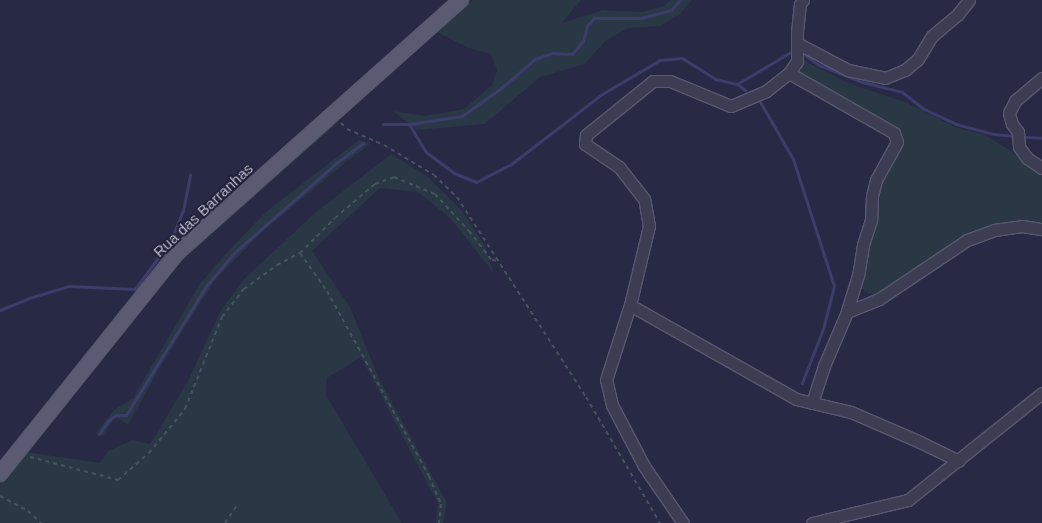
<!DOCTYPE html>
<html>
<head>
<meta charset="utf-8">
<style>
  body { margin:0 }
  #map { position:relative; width:1042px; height:523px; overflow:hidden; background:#282944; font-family:Arial,sans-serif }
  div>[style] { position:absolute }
  .green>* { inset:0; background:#2a3745 }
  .stream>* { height:3px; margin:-1.5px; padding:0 1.5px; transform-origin:1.5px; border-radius:1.5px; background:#3c3d6b }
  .path>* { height:2px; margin-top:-1px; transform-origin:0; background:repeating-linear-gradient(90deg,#45535e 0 4px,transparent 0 8px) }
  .roads { filter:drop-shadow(1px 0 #58586e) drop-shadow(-1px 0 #58586e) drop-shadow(0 1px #58586e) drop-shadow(0 -1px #58586e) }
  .minor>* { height:11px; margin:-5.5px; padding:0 5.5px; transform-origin:5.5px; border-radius:5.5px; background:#3c3d53 }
  .major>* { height:14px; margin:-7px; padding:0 7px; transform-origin:7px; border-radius:7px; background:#5a5b73 }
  span { translate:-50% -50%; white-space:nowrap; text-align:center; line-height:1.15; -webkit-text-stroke:4px #202139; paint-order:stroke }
  .street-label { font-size:15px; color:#babacd }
</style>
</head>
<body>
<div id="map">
  <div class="green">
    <div style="clip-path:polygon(473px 0,581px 0,562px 23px,603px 10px,642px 12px,664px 6px,670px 0,692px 0,680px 14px,660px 26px,628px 28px,605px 41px,585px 64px,540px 77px,485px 124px,417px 130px,393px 111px,425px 116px,464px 109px,492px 85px,497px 70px,491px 54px,469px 48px,437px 32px)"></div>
    <div style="clip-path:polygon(803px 60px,848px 83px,905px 102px,955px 127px,985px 135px,1042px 171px,1042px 226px,984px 232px,877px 296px,867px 293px,862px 288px,862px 272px,863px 252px,872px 238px,876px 187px,899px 137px,796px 72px)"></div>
    <div style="clip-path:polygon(331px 123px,334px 126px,183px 260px,144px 301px,180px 259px)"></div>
    <div style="clip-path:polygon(359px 140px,370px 144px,347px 161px,262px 232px,214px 281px,160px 367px,128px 425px,115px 416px,103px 436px,95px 434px,114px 410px,133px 398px,199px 285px,230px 249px,267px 211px)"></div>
    <div style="clip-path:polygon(391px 154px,427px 176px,462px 211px,485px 246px,493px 272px,450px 218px,418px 192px,380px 188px,312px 251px,350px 307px,379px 379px,447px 503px,443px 523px,436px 523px,438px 504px,361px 357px,327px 378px,326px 395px,402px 523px,0 523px,0 483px,26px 452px,100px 463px,108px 451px,132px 440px,150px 444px,188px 381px,221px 310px,244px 279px,315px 213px)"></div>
  </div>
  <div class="stream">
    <div style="left:805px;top:55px;width:17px;rotate:36deg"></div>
    <div style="left:819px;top:65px;width:46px;rotate:21.6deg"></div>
    <div style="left:862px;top:82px;width:41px;rotate:14deg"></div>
    <div style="left:902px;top:92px;width:28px;rotate:38deg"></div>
    <div style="left:924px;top:109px;width:35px;rotate:25deg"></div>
    <div style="left:956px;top:124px;width:39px;rotate:15deg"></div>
    <div style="left:994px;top:134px;width:20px;rotate:6deg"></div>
    <div style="left:737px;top:84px;width:10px;rotate:37deg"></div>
    <div style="left:759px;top:100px;width:68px;rotate:60deg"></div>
    <div style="left:793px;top:159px;width:133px;rotate:72.1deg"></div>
    <div style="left:834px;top:286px;width:44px;rotate:104.3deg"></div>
    <div style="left:823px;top:329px;width:58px;rotate:111.3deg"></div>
    <div style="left:383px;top:124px;width:26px"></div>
    <div style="left:409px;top:124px;width:54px;rotate:-8.6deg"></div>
    <div style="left:462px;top:116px;width:48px;rotate:-35.7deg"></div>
    <div style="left:501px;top:88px;width:45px;rotate:-40.5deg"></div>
    <div style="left:535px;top:59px;width:18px;rotate:-19deg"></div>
    <div style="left:552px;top:53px;width:20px;rotate:3deg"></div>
    <div style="left:572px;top:54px;width:17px;rotate:-50deg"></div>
    <div style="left:583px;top:41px;width:16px;rotate:-75deg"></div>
    <div style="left:587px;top:26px;width:11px;rotate:-49deg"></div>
    <div style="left:594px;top:18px;width:47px"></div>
    <div style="left:641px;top:18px;width:31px;rotate:-15deg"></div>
    <div style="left:671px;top:10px;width:13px;rotate:-48deg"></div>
    <div style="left:409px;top:124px;width:33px;rotate:59deg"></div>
    <div style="left:426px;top:152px;width:35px;rotate:37deg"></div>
    <div style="left:454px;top:173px;width:24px;rotate:22deg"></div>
    <div style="left:476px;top:182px;width:38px;rotate:-27deg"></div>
    <div style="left:510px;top:165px;width:116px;rotate:-37.7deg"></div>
    <div style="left:602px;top:94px;width:67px;rotate:-30.4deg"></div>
    <div style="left:660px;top:60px;width:22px;rotate:-5deg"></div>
    <div style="left:682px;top:58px;width:39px;rotate:32deg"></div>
    <div style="left:715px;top:79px;width:23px;rotate:13deg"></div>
    <div style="left:737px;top:84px;width:61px;rotate:-30.8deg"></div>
    <div style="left:1025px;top:137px;width:17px;rotate:3deg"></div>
    <div style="left:0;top:310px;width:31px;rotate:-22deg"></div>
    <div style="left:29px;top:298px;width:42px;rotate:-16.7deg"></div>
    <div style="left:69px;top:286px;width:66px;rotate:2.6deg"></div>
    <div style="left:135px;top:289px;width:61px;rotate:-53.7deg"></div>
    <div style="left:171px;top:240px;width:31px;rotate:-68deg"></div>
    <div style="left:183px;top:211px;width:37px;rotate:-79deg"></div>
    <div style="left:99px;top:434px;width:16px;rotate:-55deg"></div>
    <div style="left:108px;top:421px;width:10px;rotate:-37deg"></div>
    <div style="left:116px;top:415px;width:10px"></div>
    <div style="left:126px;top:415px;width:153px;rotate:-58.1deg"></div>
    <div style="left:207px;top:285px;width:42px;rotate:-49.8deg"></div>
    <div style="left:234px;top:253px;width:141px;rotate:-41.3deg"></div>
    <div style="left:340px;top:160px;width:29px;rotate:-36deg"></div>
  </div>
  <div class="path">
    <div style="left:341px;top:123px;width:8px;rotate:45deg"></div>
    <div style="left:347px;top:129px;width:40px;rotate:23.4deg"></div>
    <div style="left:384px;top:145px;width:58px;rotate:31deg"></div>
    <div style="left:434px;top:175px;width:32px;rotate:44deg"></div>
    <div style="left:457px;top:197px;width:238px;rotate:57.2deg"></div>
    <div style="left:586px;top:397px;width:146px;rotate:59.6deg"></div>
    <div style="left:300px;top:253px;width:49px;rotate:-45deg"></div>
    <div style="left:335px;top:218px;width:52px;rotate:-40.4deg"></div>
    <div style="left:375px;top:184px;width:20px;rotate:-20deg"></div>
    <div style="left:394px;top:177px;width:44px;rotate:22.5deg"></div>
    <div style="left:435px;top:194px;width:50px;rotate:47.4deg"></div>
    <div style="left:469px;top:231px;width:37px;rotate:52deg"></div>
    <div style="left:492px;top:260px;width:8px;rotate:7deg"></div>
    <div style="left:30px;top:457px;width:91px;rotate:14.6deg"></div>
    <div style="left:118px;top:480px;width:41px;rotate:-41.1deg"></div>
    <div style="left:149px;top:453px;width:57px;rotate:-50.7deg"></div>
    <div style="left:185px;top:409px;width:99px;rotate:-68.1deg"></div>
    <div style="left:222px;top:317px;width:36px;rotate:-52deg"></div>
    <div style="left:244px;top:289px;width:41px;rotate:-36deg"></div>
    <div style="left:277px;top:265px;width:26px;rotate:-28deg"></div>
    <div style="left:300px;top:253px;width:47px;rotate:54.6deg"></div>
    <div style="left:327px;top:291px;width:211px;rotate:61.1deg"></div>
    <div style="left:429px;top:476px;width:30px;rotate:67deg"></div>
    <div style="left:441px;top:504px;width:19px;rotate:96deg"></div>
    <div style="left:0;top:496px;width:32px;rotate:28deg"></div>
    <div style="left:28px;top:511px;width:18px;rotate:43deg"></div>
    <div style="left:225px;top:523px;width:22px;rotate:-56deg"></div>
  </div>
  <div class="roads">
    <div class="minor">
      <div style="left:797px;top:43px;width:58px;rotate:27.9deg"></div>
      <div style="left:848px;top:70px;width:38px;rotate:12deg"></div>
      <div style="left:885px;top:78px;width:22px;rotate:-22deg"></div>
      <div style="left:905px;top:70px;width:17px;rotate:-40deg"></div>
      <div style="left:918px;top:59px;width:27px;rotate:-59deg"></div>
      <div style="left:932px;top:36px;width:34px;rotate:-40deg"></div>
      <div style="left:958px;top:14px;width:18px;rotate:-52deg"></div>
      <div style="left:789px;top:73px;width:121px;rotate:29.7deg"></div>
      <div style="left:894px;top:133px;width:9px;rotate:72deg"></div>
      <div style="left:897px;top:142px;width:43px;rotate:118.9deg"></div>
      <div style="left:876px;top:180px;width:16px;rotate:104deg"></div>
      <div style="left:872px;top:196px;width:24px;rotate:92deg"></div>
      <div style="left:871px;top:220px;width:26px;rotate:108deg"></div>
      <div style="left:863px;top:245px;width:30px;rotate:99deg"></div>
      <div style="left:858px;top:275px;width:39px;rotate:107deg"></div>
      <div style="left:847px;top:312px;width:59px;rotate:113.1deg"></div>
      <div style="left:824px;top:366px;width:39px;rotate:108deg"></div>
      <div style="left:1042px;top:78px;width:35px;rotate:140deg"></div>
      <div style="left:1015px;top:101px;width:13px;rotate:117deg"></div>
      <div style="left:1009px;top:113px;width:11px;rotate:75deg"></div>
      <div style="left:1012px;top:124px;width:10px;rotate:53deg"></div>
      <div style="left:1018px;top:132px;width:15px;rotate:86deg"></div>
      <div style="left:1019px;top:147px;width:14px;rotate:54deg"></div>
      <div style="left:1027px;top:158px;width:18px;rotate:34deg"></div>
      <div style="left:630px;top:305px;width:191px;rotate:29.5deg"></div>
      <div style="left:796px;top:399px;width:57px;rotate:13.3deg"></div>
      <div style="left:851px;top:412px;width:75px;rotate:23.5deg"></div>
      <div style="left:920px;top:442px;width:43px;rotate:26deg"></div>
      <div style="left:847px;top:312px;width:35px;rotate:-22deg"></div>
      <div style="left:879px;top:299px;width:106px;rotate:-33.8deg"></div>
      <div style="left:967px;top:240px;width:29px;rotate:-20deg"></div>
      <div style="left:994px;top:230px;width:28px;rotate:-8deg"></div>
      <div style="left:1022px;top:226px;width:20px;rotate:9deg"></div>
      <div style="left:683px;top:523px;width:69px;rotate:-124.4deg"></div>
      <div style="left:644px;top:466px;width:69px;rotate:-117.7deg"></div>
      <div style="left:612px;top:405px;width:26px;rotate:-103deg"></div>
      <div style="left:606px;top:380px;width:79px;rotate:-72.3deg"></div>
      <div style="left:630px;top:305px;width:81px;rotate:-76.5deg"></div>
      <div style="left:649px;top:226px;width:27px;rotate:-100deg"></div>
      <div style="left:644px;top:199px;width:41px;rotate:-128deg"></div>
      <div style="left:619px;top:167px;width:41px;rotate:-145.9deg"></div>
      <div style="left:585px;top:144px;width:9px;rotate:-84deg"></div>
      <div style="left:586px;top:135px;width:86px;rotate:-38.9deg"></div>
      <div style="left:653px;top:81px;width:17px"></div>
      <div style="left:670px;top:81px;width:66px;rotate:22.3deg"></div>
      <div style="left:731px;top:106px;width:38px;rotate:-23deg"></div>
      <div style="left:766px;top:91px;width:29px;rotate:-38deg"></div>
      <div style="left:789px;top:73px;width:14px;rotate:-56deg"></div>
      <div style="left:797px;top:61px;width:29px;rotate:-90deg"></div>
      <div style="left:797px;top:32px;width:28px;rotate:-84deg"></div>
      <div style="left:800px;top:4px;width:5px;rotate:-53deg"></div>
      <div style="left:812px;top:523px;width:99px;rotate:-13.5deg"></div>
      <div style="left:908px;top:500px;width:171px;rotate:-38.6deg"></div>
    </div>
    <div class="major">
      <div style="left:0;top:474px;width:285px;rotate:-51.3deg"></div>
      <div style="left:178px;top:252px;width:379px;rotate:-41.7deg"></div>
    </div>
  </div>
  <div class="street-label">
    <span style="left:203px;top:210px;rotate:-43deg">Rua das Barranhas</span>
  </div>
</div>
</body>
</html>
